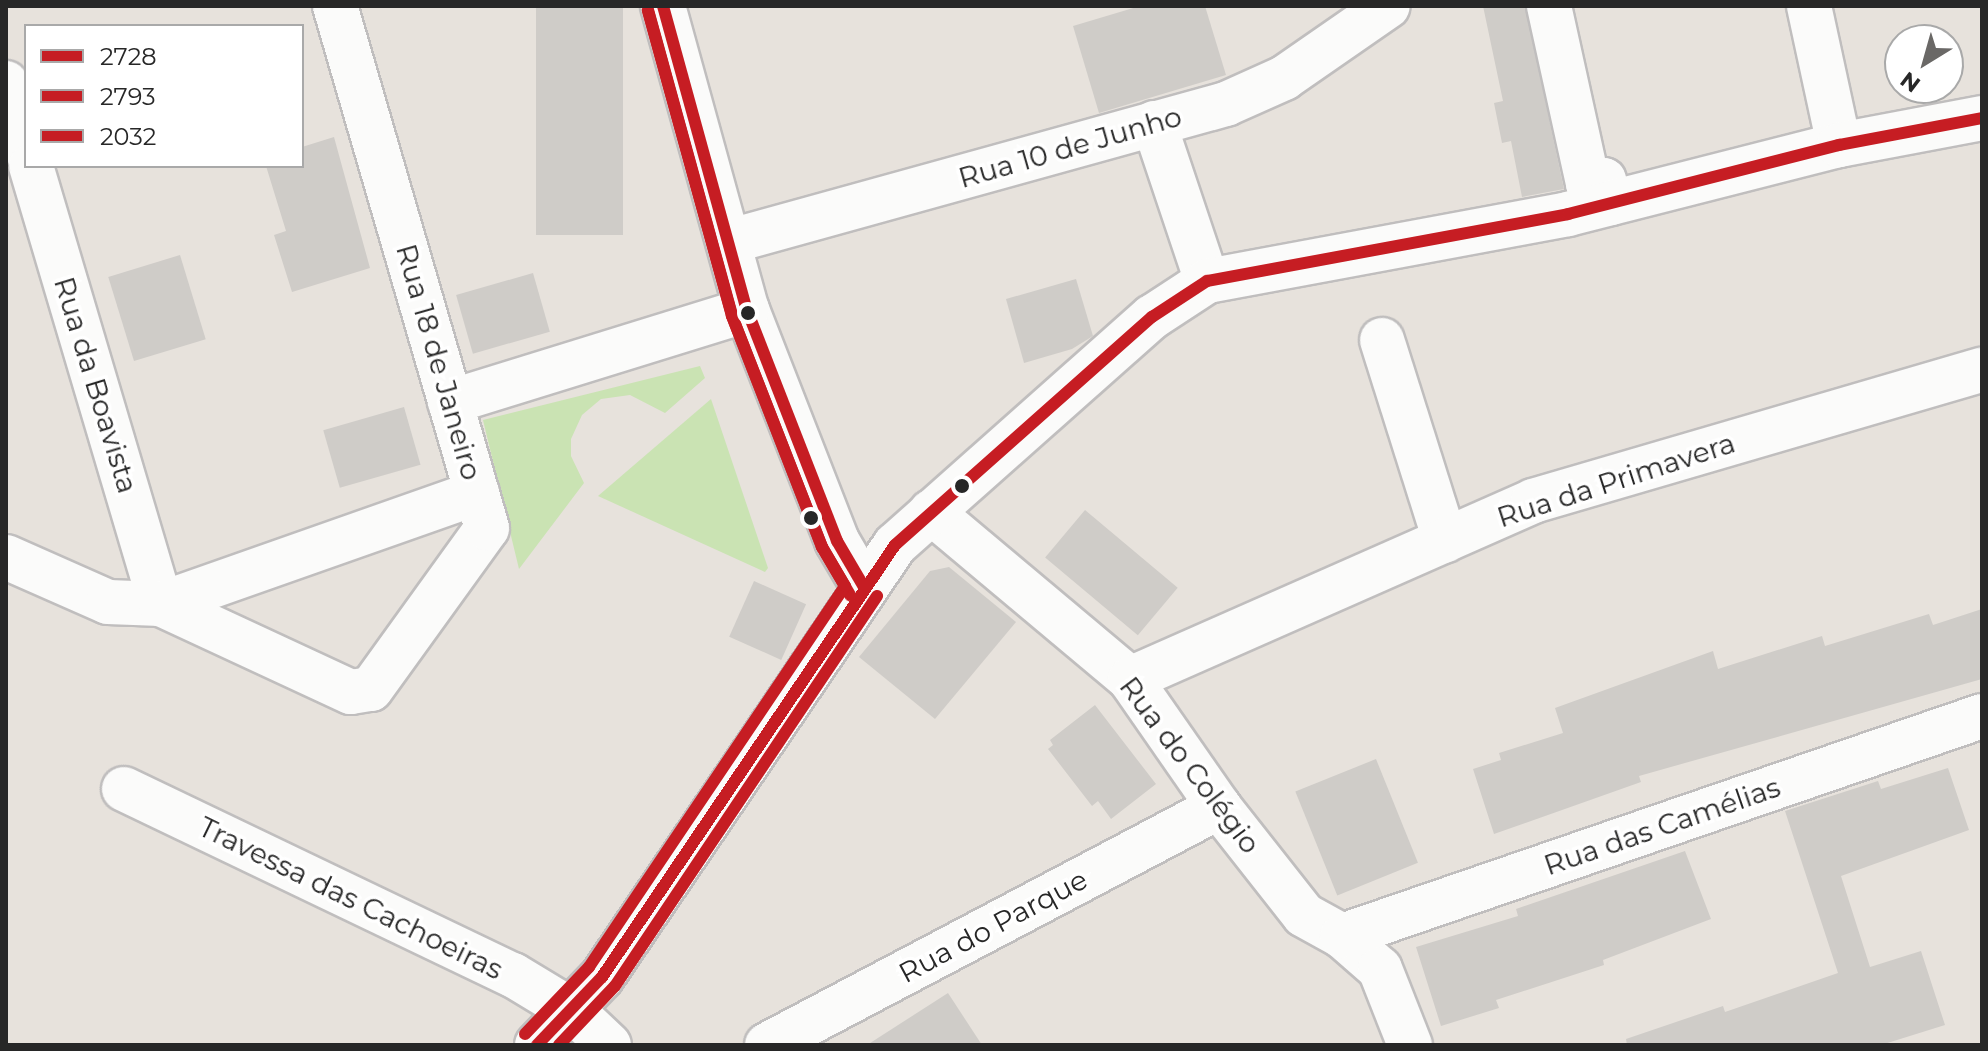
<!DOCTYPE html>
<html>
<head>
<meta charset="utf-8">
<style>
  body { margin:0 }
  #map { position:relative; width:1988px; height:1051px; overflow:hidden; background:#e7e2dc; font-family:Montserrat,sans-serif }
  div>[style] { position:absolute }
  .green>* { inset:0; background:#cae3b3 }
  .building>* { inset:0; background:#cfccc8; transform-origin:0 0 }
  .roads { filter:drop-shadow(2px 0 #c0bebe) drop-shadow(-2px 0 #c0bebe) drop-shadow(0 2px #c0bebe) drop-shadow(0 -2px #c0bebe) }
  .minor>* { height:44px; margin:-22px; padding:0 22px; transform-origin:22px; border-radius:22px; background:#fbfbfa }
  .bus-1>* { height:12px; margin:-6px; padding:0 6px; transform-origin:6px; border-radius:6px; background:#c61d23 }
  .bus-2>* { height:12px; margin:-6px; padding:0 6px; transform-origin:6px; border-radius:6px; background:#c61d23 }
  .bus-3>* { height:12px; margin:-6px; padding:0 6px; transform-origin:6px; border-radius:6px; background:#c61d23 }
  .dots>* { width:22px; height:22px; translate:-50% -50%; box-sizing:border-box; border:4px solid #fff; border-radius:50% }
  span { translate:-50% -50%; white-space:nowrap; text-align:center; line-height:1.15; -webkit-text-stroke:7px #fff; paint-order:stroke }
  .street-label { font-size:28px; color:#272727 }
  .frame { position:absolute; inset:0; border:8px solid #272727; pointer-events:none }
  .legend { position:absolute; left:24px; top:24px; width:280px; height:144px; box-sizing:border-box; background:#fff; border:2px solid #a9a9a9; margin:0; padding:10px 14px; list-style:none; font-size:24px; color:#272727 }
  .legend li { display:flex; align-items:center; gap:16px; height:40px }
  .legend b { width:40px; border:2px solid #a9a9a9 }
  .north { position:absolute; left:1884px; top:24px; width:80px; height:80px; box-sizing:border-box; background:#fff; border:2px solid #a9a9a9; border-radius:50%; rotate:217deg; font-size:22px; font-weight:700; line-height:32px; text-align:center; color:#272727 }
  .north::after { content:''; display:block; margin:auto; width:28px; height:36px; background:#6a6866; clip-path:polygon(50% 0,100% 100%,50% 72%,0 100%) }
</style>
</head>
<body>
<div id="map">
  <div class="green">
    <div style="clip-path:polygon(700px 366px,705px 378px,665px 413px,630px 395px,601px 399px,582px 415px,571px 439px,571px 456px,584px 483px,519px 569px,483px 420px)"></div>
    <div style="clip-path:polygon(711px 399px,768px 568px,765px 572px,598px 496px)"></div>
  </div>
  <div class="building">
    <div style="left:536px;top:6px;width:87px;height:229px"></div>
    <div style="clip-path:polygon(1140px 6px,1205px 6px,1226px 75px,1099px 113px,1073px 26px)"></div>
    <div style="clip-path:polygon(1483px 6px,1525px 6px,1564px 189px,1522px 197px,1511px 141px,1502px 143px,1494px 103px,1503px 101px)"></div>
    <div style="clip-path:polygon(334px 137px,370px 268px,292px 292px,274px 235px,286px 231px,266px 166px,302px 166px,302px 147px)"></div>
    <div style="left:180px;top:255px;width:88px;height:75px;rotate:73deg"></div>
    <div style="left:533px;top:273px;width:61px;height:80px;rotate:74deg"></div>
    <div style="clip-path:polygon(1076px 279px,1093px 336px,1072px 349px,1024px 363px,1006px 299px)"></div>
    <div style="left:404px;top:407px;width:60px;height:84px;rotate:74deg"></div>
    <div style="left:1085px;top:510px;width:121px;height:62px;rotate:40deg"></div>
    <div style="clip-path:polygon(949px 567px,1016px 622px,935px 719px,859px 657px,930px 571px)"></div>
    <div style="left:754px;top:581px;width:57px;height:61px;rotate:24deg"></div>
    <div style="clip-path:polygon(1982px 609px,1982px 679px,1639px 776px,1641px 782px,1494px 834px,1473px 769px,1501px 760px,1499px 753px,1563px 733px,1555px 708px,1713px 651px,1718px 669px,1822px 636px,1825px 646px,1929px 614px,1933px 625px)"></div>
    <div style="clip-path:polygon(1095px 705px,1156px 784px,1111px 819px,1098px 801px,1092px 806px,1048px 749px,1053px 745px,1050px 740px)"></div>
    <div style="left:1376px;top:759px;width:112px;height:87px;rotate:68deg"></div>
    <div style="clip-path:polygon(1948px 768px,1969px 830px,1841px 876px,1870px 967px,1921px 951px,1945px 1025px,1881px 1045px,1627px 1045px,1626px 1039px,1723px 1006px,1725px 1012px,1838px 973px,1785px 811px,1878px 781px,1881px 789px)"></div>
    <div style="clip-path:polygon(1685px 851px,1711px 919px,1603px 960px,1604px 965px,1496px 1000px,1499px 1008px,1441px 1026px,1416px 947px,1518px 916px,1516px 909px)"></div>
    <div style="clip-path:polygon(948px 993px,982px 1045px,867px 1045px)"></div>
  </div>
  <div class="roads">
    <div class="minor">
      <div style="left:663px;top:6px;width:315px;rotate:74.6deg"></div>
      <div style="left:747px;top:310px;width:248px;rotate:68.7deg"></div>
      <div style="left:837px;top:541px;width:53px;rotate:59.6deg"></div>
      <div style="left:1549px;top:6px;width:182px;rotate:77.6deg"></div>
      <div style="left:1588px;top:184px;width:16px;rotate:-14deg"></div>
      <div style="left:1604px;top:180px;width:24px;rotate:75deg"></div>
      <div style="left:1809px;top:6px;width:142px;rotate:77.8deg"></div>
      <div style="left:6px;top:83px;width:70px;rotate:73.4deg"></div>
      <div style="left:1154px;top:123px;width:167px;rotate:71.5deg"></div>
      <div style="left:31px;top:166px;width:457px;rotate:73.5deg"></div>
      <div style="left:161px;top:604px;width:335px;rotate:-19.4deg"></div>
      <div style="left:731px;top:241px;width:514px;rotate:-15.47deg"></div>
      <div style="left:1226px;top:104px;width:64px;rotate:-24.1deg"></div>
      <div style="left:1284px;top:78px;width:126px;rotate:-34.7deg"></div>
      <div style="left:1382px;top:340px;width:210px;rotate:72.5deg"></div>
      <div style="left:450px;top:402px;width:311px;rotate:-17.2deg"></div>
      <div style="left:931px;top:512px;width:260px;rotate:40deg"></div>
      <div style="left:1130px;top:679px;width:156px;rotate:55.2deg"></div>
      <div style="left:1219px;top:807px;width:137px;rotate:51.8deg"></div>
      <div style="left:1304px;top:915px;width:43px;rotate:28.9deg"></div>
      <div style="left:1342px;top:936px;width:50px;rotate:41deg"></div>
      <div style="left:1380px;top:969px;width:82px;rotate:68.5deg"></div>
      <div style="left:6px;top:557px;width:111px;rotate:23.8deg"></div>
      <div style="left:108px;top:602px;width:53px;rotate:2.2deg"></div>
      <div style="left:161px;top:604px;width:209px;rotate:24.9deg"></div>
      <div style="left:351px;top:692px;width:20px;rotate:-9deg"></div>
      <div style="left:371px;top:689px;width:198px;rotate:-54.2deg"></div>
      <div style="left:487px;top:528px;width:544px;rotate:-106.23deg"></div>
      <div style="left:1130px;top:679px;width:441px;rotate:-23.8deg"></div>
      <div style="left:1533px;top:501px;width:468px;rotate:-16.3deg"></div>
      <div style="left:124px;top:789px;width:431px;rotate:25.6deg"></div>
      <div style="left:513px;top:975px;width:71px;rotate:31.2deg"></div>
      <div style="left:574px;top:1012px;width:48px;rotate:43.3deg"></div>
      <div style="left:1342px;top:936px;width:677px;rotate:-18.97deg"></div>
      <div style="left:537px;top:1045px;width:94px;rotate:-46.3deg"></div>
      <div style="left:602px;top:977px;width:522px;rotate:-55.85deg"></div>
      <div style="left:895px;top:545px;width:344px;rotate:-41.6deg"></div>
      <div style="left:1152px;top:317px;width:66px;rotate:-33.2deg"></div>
      <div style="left:1207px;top:281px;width:367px;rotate:-10.5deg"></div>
      <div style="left:1568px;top:214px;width:280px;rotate:-14.3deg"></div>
      <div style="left:1839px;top:145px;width:146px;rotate:-10.7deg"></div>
      <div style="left:767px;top:1045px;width:511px;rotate:-27.77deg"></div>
    </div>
  </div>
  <div class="bus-1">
    <div style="left:663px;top:6px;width:315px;rotate:74.6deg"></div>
    <div style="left:747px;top:310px;width:248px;rotate:68.7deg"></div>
    <div style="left:837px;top:541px;width:53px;rotate:59.6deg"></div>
    <div style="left:537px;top:1045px;width:94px;rotate:-46.3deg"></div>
    <div style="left:602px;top:977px;width:522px;rotate:-55.85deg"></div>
    <div style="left:895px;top:545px;width:344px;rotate:-41.6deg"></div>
    <div style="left:1152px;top:317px;width:66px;rotate:-33.2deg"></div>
    <div style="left:1207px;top:281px;width:367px;rotate:-10.5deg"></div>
    <div style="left:1568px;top:214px;width:280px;rotate:-14.3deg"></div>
    <div style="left:1839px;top:145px;width:146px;rotate:-10.7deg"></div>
  </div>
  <div class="bus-2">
    <div style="left:648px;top:10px;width:317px;rotate:74.6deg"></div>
    <div style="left:732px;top:316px;width:248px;rotate:68.7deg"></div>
    <div style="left:822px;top:547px;width:56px;rotate:59.7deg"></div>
    <div style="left:559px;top:1045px;width:81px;rotate:-46.5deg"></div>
    <div style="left:615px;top:986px;width:470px;rotate:-56.1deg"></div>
  </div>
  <div class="bus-3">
    <div style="left:525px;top:1034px;width:93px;rotate:-46.3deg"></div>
    <div style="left:589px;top:967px;width:459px;rotate:-56.1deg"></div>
    <div style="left:845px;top:586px;width:45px;rotate:-120.5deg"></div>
    <div style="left:822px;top:547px;width:248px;rotate:-111.3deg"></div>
    <div style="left:732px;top:316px;width:317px;rotate:-105.4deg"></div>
  </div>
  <div class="dots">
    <div style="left:748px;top:313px;background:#272727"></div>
    <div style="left:962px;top:486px;background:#272727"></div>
    <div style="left:811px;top:518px;background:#272727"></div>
  </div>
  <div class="street-label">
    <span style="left:1070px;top:147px;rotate:-16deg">Rua 10 de Junho</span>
    <span style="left:439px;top:362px;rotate:74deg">Rua 18 de Janeiro</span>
    <span style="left:96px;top:385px;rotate:73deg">Rua da Boavista</span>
    <span style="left:1616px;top:480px;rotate:-18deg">Rua da Primavera</span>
    <span style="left:1190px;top:765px;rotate:53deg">Rua do Colégio</span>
    <span style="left:1662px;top:826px;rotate:-19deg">Rua das Camélias</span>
    <span style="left:351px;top:898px;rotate:26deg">Travessa das Cachoeiras</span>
    <span style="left:993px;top:926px;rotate:-28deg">Rua do Parque</span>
  </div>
  <div class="frame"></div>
  <ul class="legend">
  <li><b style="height:10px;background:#c61d23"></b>2728</li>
  <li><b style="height:10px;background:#c61d23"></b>2793</li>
  <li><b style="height:10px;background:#c61d23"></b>2032</li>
  </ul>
  <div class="north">N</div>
</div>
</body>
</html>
